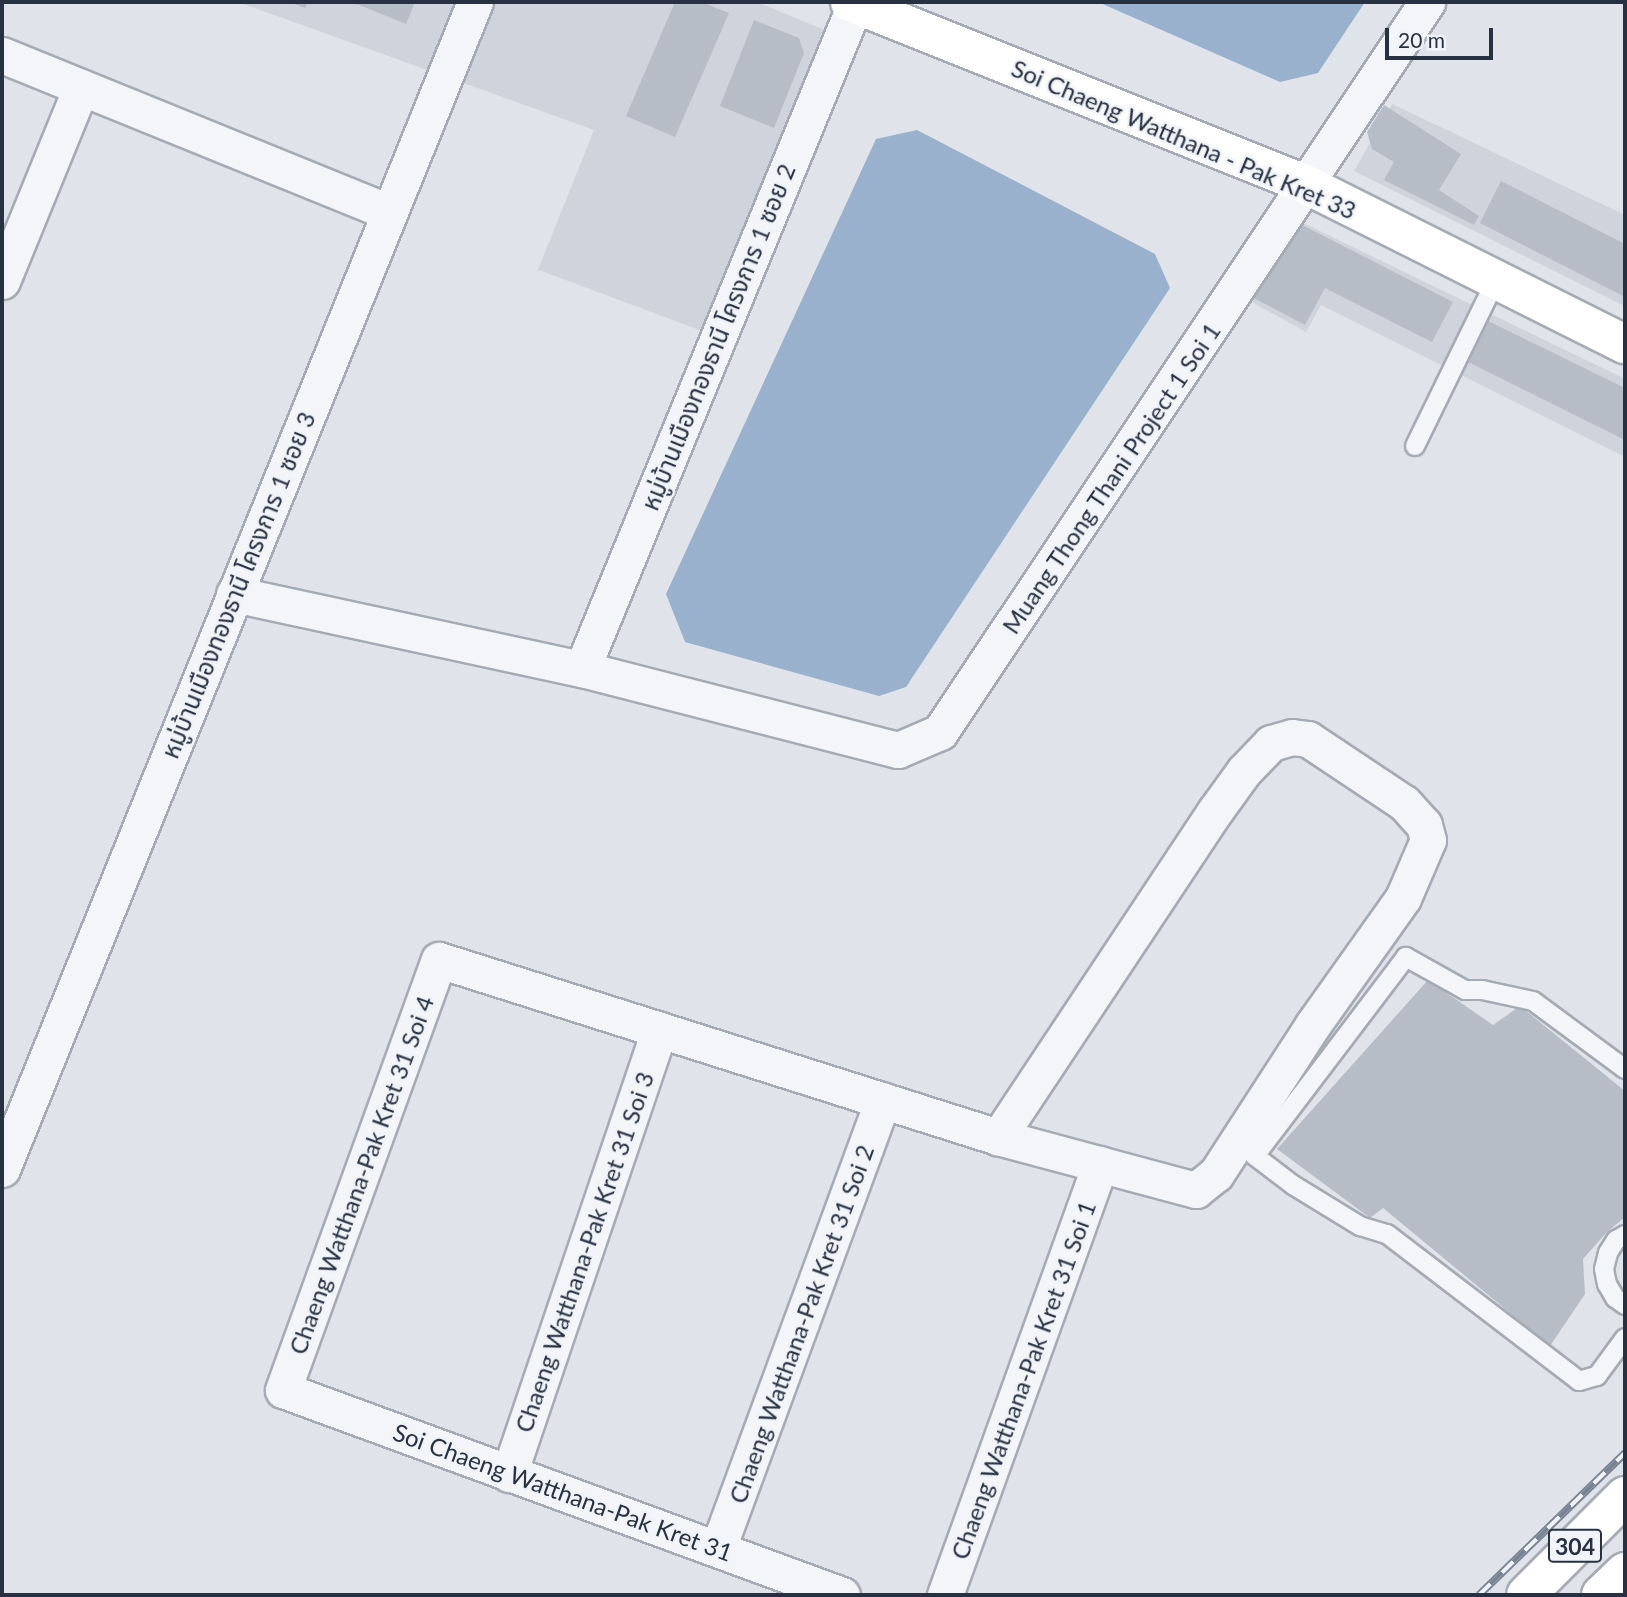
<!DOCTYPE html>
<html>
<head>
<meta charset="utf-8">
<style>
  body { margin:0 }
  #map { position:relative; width:1627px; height:1597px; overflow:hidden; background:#e0e4ea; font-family:Lato,"Noto Sans Thai",sans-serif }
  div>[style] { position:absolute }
  .built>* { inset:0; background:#ced3dc }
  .water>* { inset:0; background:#99b1cc }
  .building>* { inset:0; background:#b7bdc7 }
  .roads { filter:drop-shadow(2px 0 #a5abb4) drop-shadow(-2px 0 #a5abb4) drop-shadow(0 2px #a5abb4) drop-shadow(0 -2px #a5abb4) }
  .lane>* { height:18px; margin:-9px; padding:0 9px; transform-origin:9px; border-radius:9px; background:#f3f5f8 }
  .street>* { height:35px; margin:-17.5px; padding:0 17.5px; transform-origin:17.5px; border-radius:17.5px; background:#f3f5f8 }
  .secondary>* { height:38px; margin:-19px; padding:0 19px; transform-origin:19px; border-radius:19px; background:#fff }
  .primary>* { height:38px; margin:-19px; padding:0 19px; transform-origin:19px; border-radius:19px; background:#fff }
  .rail>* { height:8px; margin-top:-4px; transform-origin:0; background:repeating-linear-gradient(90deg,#f0f3f7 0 16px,#788394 0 32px); box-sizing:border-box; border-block:2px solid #788394 }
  span { translate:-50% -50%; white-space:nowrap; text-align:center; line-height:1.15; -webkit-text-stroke:5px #f0f3f7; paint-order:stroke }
  .shield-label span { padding:2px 5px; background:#f0f3f7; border:2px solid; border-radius:5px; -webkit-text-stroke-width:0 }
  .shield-label { font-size:23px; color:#273142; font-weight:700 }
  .street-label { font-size:24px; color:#273142 }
  .frame { position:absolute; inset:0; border:4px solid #273142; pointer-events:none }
  .scale { position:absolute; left:1385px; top:28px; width:108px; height:32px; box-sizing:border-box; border:4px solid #273142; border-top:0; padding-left:9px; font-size:21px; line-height:24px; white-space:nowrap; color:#273142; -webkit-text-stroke:5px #f0f3f7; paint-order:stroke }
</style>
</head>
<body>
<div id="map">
  <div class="built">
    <div style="clip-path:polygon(238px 2px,757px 2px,827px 31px,702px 331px,539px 270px,537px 272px,594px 130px)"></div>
    <div style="clip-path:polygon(1392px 104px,1625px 215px,1625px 306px,1354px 171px)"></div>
    <div style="clip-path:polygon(1295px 219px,1625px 379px,1625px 457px,1321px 305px,1306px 332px,1241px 296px)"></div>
  </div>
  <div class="water">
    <div style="clip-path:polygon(1098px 2px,1365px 2px,1318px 73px,1280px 82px)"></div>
    <div style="clip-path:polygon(917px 130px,1155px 254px,1170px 288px,906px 687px,879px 696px,685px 642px,666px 594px,876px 139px)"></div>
  </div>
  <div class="building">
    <div style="clip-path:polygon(289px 2px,308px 2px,305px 8px)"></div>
    <div style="clip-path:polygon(352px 2px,415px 2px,406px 24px)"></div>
    <div style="clip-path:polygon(675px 2px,701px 2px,729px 13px,675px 137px,626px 116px)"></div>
    <div style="clip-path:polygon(754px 20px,799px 38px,804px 53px,774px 128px,720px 106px)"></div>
    <div style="clip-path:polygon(1384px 105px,1461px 154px,1439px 190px,1479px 216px,1474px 225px,1384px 180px,1394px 162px,1372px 149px,1367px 132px)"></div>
    <div style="clip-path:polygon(1501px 181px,1625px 244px,1625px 297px,1480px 223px)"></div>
    <div style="clip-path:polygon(1302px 225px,1453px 302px,1432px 342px,1325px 288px,1305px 325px,1246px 294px,1293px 227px)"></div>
    <div style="clip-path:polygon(1482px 318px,1625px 388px,1625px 440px,1462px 359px)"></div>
    <div style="clip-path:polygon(1428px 980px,1493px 1025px,1520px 1006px,1625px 1091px,1625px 1217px,1607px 1232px,1583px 1259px,1585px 1294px,1550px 1346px,1383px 1208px,1370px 1218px,1277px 1149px)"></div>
  </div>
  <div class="roads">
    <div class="lane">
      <div style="left:1415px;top:446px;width:185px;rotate:-64deg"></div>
      <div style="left:1625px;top:1069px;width:114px;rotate:-143.5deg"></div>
      <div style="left:1533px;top:1001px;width:52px;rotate:-167.8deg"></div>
      <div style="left:1482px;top:990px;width:17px;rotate:180deg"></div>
      <div style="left:1465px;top:990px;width:68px;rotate:-150.8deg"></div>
      <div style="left:1406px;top:957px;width:250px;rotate:127.2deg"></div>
      <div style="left:1255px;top:1156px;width:48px;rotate:37.3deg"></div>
      <div style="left:1293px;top:1185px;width:79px;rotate:31.5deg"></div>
      <div style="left:1360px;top:1226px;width:28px;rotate:17deg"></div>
      <div style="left:1387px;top:1234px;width:242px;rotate:37.4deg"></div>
      <div style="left:1579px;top:1381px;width:19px;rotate:-16deg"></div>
      <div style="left:1597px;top:1376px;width:47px;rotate:-53.6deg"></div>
      <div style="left:1625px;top:1235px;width:10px;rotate:151deg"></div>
      <div style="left:1616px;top:1240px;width:15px;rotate:122deg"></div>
      <div style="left:1608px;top:1253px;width:16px;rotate:104deg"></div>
      <div style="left:1604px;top:1269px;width:15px;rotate:79deg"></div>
      <div style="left:1607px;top:1284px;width:16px;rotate:60deg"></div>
      <div style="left:1615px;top:1298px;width:12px;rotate:35deg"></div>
    </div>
    <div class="street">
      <div style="left:2px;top:55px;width:418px;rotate:22.1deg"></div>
      <div style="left:2px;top:281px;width:209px;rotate:-67.8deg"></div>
      <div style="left:234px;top:594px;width:356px;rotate:12.2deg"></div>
      <div style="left:582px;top:669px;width:326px;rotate:14.4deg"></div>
      <div style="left:898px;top:750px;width:46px;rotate:-23.2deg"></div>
      <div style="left:940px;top:732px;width:878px;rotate:-56.29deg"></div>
      <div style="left:582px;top:669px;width:721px;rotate:-67.67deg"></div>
      <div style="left:2px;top:1169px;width:1259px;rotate:-67.94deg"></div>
      <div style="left:509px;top:1474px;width:469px;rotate:-71.3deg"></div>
      <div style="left:718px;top:1548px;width:477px;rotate:-69.8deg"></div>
      <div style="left:842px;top:1595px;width:595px;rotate:-159.86deg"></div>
      <div style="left:283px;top:1390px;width:457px;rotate:-70.1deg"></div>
      <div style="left:439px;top:960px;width:586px;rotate:17.57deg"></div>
      <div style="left:998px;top:1137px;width:205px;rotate:15deg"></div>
      <div style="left:1196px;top:1190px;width:26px;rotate:-39deg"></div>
      <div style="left:1216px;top:1174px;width:176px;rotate:-57deg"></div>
      <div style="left:1312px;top:1026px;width:157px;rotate:-54.6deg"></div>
      <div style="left:1403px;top:898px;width:63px;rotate:-66.7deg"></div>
      <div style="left:1428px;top:840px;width:16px;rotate:-105deg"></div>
      <div style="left:1424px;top:825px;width:30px;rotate:-132deg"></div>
      <div style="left:1404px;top:803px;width:115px;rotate:-146.3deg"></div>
      <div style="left:1308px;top:739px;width:16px;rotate:-173deg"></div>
      <div style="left:1292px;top:737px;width:22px;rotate:164deg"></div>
      <div style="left:1271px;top:743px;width:39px;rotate:134deg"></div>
      <div style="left:1244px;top:771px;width:49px;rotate:125.9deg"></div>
      <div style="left:1215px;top:811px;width:392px;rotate:123.6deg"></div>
      <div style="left:945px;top:1595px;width:458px;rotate:-70.2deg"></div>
    </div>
    <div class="secondary">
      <div style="left:850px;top:2px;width:492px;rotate:21.8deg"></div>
      <div style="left:1307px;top:185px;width:356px;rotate:26.6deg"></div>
    </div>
    <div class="primary">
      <div style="left:1526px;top:1595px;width:140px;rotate:-45deg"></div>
      <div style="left:1601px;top:1595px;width:33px;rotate:-44deg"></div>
    </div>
  </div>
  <div class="rail">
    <div style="left:1479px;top:1595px;width:204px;rotate:-44.2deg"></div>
  </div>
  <div class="shield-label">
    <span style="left:1575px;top:1546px">304</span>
  </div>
  <div class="street-label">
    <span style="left:1184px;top:139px;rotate:23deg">Soi Chaeng Watthana - Pak Kret 33</span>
    <span style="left:718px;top:337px;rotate:-68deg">หมู่บ้านเมืองทองธานี โครงการ 1 ซอย 2</span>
    <span style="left:1111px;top:478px;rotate:-56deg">Muang Thong Thani Project 1 Soi 1</span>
    <span style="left:238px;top:585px;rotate:-68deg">หมู่บ้านเมืองทองธานี โครงการ 1 ซอย 3</span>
    <span style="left:361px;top:1175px;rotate:-70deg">Chaeng Watthana-Pak Kret 31 Soi 4</span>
    <span style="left:584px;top:1252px;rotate:-71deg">Chaeng Watthana-Pak Kret 31 Soi 3</span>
    <span style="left:801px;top:1324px;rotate:-70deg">Chaeng Watthana-Pak Kret 31 Soi 2</span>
    <span style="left:1023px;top:1380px;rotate:-70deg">Chaeng Watthana-Pak Kret 31 Soi 1</span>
    <span style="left:563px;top:1492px;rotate:20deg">Soi Chaeng Watthana-Pak Kret 31</span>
  </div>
  <div class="frame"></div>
  <div class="scale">20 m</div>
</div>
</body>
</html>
